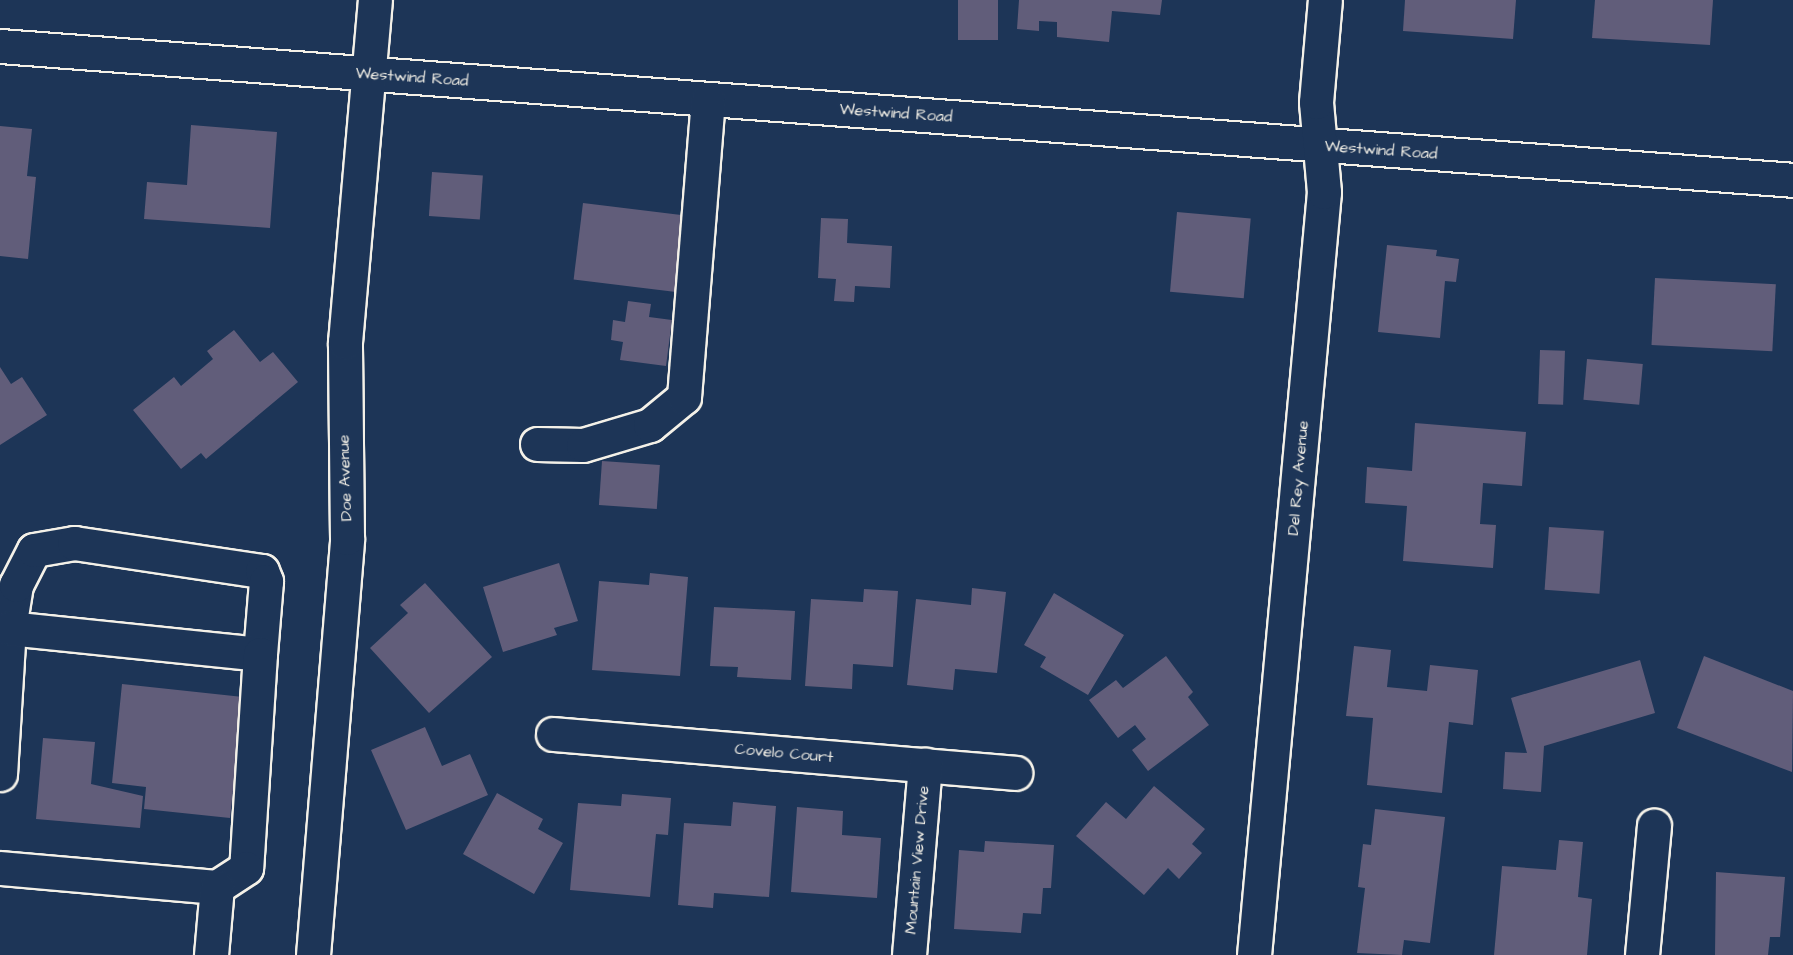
<!DOCTYPE html>
<html>
<head>
<meta charset="utf-8">
<style>
  body { margin:0 }
  #map { position:relative; width:1793px; height:955px; overflow:hidden; background:#1d3557; font-family:"Architects Daughter",sans-serif }
  div>[style] { position:absolute }
  .building>* { inset:0; background:#615d7a; transform-origin:0 0 }
  .roads { filter:drop-shadow(2px 0 #f4f1e8) drop-shadow(-2px 0 #f4f1e8) drop-shadow(0 2px #f4f1e8) drop-shadow(0 -2px #f4f1e8) }
  .minor>* { height:33px; margin:-16.5px; padding:0 16.5px; transform-origin:16.5px; border-radius:16.5px; background:#1d3557 }
  span { translate:-50% -50%; white-space:nowrap; text-align:center; line-height:1.15; -webkit-text-stroke:4.5px #1d3557; paint-order:stroke }
  .street-label { font-size:16px; color:#f4f1e8 }
</style>
</head>
<body>
<div id="map">
  <div class="building">
    <div style="left:958px;top:0;width:40px;height:40px"></div>
    <div style="clip-path:polygon(1019px 0,1162px 0,1160px 15px,1112px 11px,1109px 42px,1057px 37px,1057px 22px,1039px 21px,1039px 31px,1017px 29px)"></div>
    <div style="clip-path:polygon(1405px 0,1516px 0,1513px 39px,1403px 31px)"></div>
    <div style="clip-path:polygon(1595px 0,1713px 0,1710px 45px,1592px 38px)"></div>
    <div style="clip-path:polygon(191px 125px,277px 132px,270px 228px,144px 219px,147px 182px,187px 185px)"></div>
    <div style="clip-path:polygon(0 126px,32px 129px,27px 176px,36px 177px,28px 259px,0 256px)"></div>
    <div style="left:432px;top:172px;width:51px;height:44px;rotate:4deg"></div>
    <div style="left:583px;top:203px;width:103px;height:77px;rotate:7deg"></div>
    <div style="left:1177px;top:212px;width:74px;height:80px;rotate:5deg"></div>
    <div style="clip-path:polygon(821px 218px,848px 219px,847px 243px,892px 246px,890px 288px,855px 286px,854px 302px,834px 301px,836px 279px,818px 278px)"></div>
    <div style="clip-path:polygon(1387px 245px,1437px 250px,1436px 256px,1459px 259px,1456px 282px,1445px 281px,1440px 338px,1378px 332px)"></div>
    <div style="left:1655px;top:278px;width:121px;height:67px;rotate:3deg"></div>
    <div style="clip-path:polygon(628px 301px,651px 304px,649px 317px,672px 320px,666px 366px,620px 360px,623px 342px,611px 340px,613px 320px,625px 322px)"></div>
    <div style="clip-path:polygon(234px 330px,260px 362px,273px 352px,298px 382px,206px 459px,201px 453px,181px 469px,133px 410px,174px 377px,181px 386px,213px 359px,207px 351px)"></div>
    <div style="left:1540px;top:350px;width:25px;height:54px;rotate:2deg"></div>
    <div style="left:1587px;top:359px;width:56px;height:41px;rotate:5deg"></div>
    <div style="clip-path:polygon(0 367px,11px 384px,22px 377px,47px 415px,0 445px)"></div>
    <div style="clip-path:polygon(1415px 423px,1526px 432px,1522px 486px,1483px 483px,1480px 524px,1496px 525px,1493px 568px,1403px 561px,1407px 506px,1365px 503px,1367px 467px,1412px 471px)"></div>
    <div style="left:602px;top:461px;width:58px;height:44px;rotate:4deg"></div>
    <div style="left:1549px;top:527px;width:55px;height:63px;rotate:4deg"></div>
    <div style="clip-path:polygon(559px 563px,578px 621px,554px 628px,557px 635px,503px 652px,483px 587px)"></div>
    <div style="clip-path:polygon(650px 573px,688px 577px,680px 676px,592px 670px,599px 581px,649px 585px)"></div>
    <div style="clip-path:polygon(425px 583px,492px 657px,429px 713px,370px 648px,408px 613px,400px 605px)"></div>
    <div style="clip-path:polygon(972px 588px,1006px 592px,997px 673px,955px 669px,953px 690px,907px 685px,916px 599px,971px 605px)"></div>
    <div style="clip-path:polygon(864px 589px,898px 591px,893px 667px,853px 664px,852px 689px,805px 686px,811px 599px,863px 602px)"></div>
    <div style="clip-path:polygon(1054px 593px,1124px 635px,1088px 695px,1040px 667px,1046px 657px,1024px 645px)"></div>
    <div style="clip-path:polygon(714px 607px,795px 611px,791px 680px,737px 677px,738px 667px,710px 666px)"></div>
    <div style="clip-path:polygon(1354px 646px,1391px 650px,1387px 687px,1427px 691px,1430px 665px,1478px 670px,1473px 725px,1449px 722px,1442px 793px,1367px 785px,1373px 718px,1346px 716px)"></div>
    <div style="clip-path:polygon(1166px 656px,1193px 692px,1188px 697px,1209px 725px,1148px 771px,1132px 750px,1146px 739px,1135px 725px,1118px 738px,1089px 700px,1116px 680px,1123px 688px)"></div>
    <div style="clip-path:polygon(1704px 656px,1793px 691px,1792px 772px,1677px 728px)"></div>
    <div style="clip-path:polygon(1640px 660px,1655px 713px,1544px 746px,1541px 792px,1503px 789px,1505px 752px,1527px 753px,1511px 698px)"></div>
    <div style="clip-path:polygon(122px 684px,243px 697px,230px 818px,144px 809px,146px 787px,112px 783px)"></div>
    <div style="clip-path:polygon(425px 727px,442px 766px,470px 754px,488px 795px,406px 830px,371px 750px)"></div>
    <div style="clip-path:polygon(43px 738px,95px 742px,91px 784px,143px 796px,140px 828px,36px 819px)"></div>
    <div style="clip-path:polygon(1154px 786px,1205px 829px,1192px 844px,1202px 853px,1179px 879px,1168px 868px,1144px 895px,1076px 836px,1106px 802px,1126px 819px)"></div>
    <div style="clip-path:polygon(497px 793px,543px 819px,538px 829px,563px 843px,534px 894px,463px 854px)"></div>
    <div style="clip-path:polygon(622px 794px,671px 798px,668px 835px,656px 834px,650px 897px,570px 890px,578px 803px,621px 806px)"></div>
    <div style="clip-path:polygon(733px 802px,776px 806px,769px 897px,714px 893px,713px 908px,678px 905px,684px 823px,731px 826px)"></div>
    <div style="clip-path:polygon(797px 807px,843px 811px,842px 835px,881px 838px,877px 898px,791px 892px)"></div>
    <div style="clip-path:polygon(1375px 809px,1445px 817px,1430px 943px,1404px 940px,1402px 955px,1357px 953px,1365px 888px,1358px 887px,1363px 844px,1371px 845px)"></div>
    <div style="clip-path:polygon(1559px 840px,1583px 842px,1578px 897px,1592px 899px,1587px 955px,1494px 955px,1502px 866px,1556px 870px)"></div>
    <div style="clip-path:polygon(985px 841px,1054px 845px,1051px 888px,1043px 888px,1041px 914px,1023px 913px,1021px 933px,954px 929px,959px 850px,984px 852px)"></div>
    <div style="clip-path:polygon(1716px 872px,1785px 877px,1780px 937px,1770px 937px,1768px 955px,1715px 955px)"></div>
  </div>
  <div class="roads">
    <div class="minor">
      <div style="left:0;top:46px;width:1798px;rotate:4.27deg"></div>
      <div style="left:537px;top:444px;width:46px;rotate:1.2deg"></div>
      <div style="left:583px;top:445px;width:70px;rotate:-16.6deg"></div>
      <div style="left:650px;top:425px;width:44px;rotate:-39.5deg"></div>
      <div style="left:684px;top:397px;width:298px;rotate:-85.4deg"></div>
      <div style="left:9px;top:628px;width:44px;rotate:-80.8deg"></div>
      <div style="left:16px;top:585px;width:39px;rotate:-63deg"></div>
      <div style="left:34px;top:550px;width:41px;rotate:-9.9deg"></div>
      <div style="left:74px;top:543px;width:190px;rotate:8.5deg"></div>
      <div style="left:262px;top:571px;width:11px;rotate:68deg"></div>
      <div style="left:266px;top:581px;width:73px;rotate:94.7deg"></div>
      <div style="left:553px;top:734px;width:464px;rotate:4.8deg"></div>
      <div style="left:0;top:774px;width:146px;rotate:-86.5deg"></div>
      <div style="left:9px;top:628px;width:252px;rotate:5.9deg"></div>
      <div style="left:260px;top:654px;width:214px;rotate:93.7deg"></div>
      <div style="left:246px;top:868px;width:35px;rotate:147deg"></div>
      <div style="left:217px;top:887px;width:218px;rotate:-175deg"></div>
      <div style="left:211px;top:955px;width:68px;rotate:-85deg"></div>
      <div style="left:313px;top:955px;width:418px;rotate:-85.3deg"></div>
      <div style="left:347px;top:538px;width:196px;rotate:-90.6deg"></div>
      <div style="left:345px;top:342px;width:343px;rotate:-85deg"></div>
      <div style="left:909px;top:955px;width:191px;rotate:-85.2deg"></div>
      <div style="left:1254px;top:955px;width:766px;rotate:-84.76deg"></div>
      <div style="left:1324px;top:192px;width:90px;rotate:-95.1deg"></div>
      <div style="left:1316px;top:102px;width:102px;rotate:-85deg"></div>
      <div style="left:1642px;top:955px;width:130px;rotate:-84.7deg"></div>
    </div>
  </div>
  <div class="street-label">
    <span style="left:412px;top:77px;rotate:4deg">Westwind Road</span>
    <span style="left:896px;top:113px;rotate:4deg">Westwind Road</span>
    <span style="left:1381px;top:150px;rotate:4deg">Westwind Road</span>
    <span style="left:345px;top:478px;rotate:-92deg">Doe Avenue</span>
    <span style="left:1298px;top:478px;rotate:-85deg">Del Rey Avenue</span>
    <span style="left:784px;top:753px;rotate:5deg">Covelo Court</span>
    <span style="left:917px;top:860px;rotate:-85deg">Mountain View Drive</span>
  </div>
</div>
</body>
</html>
